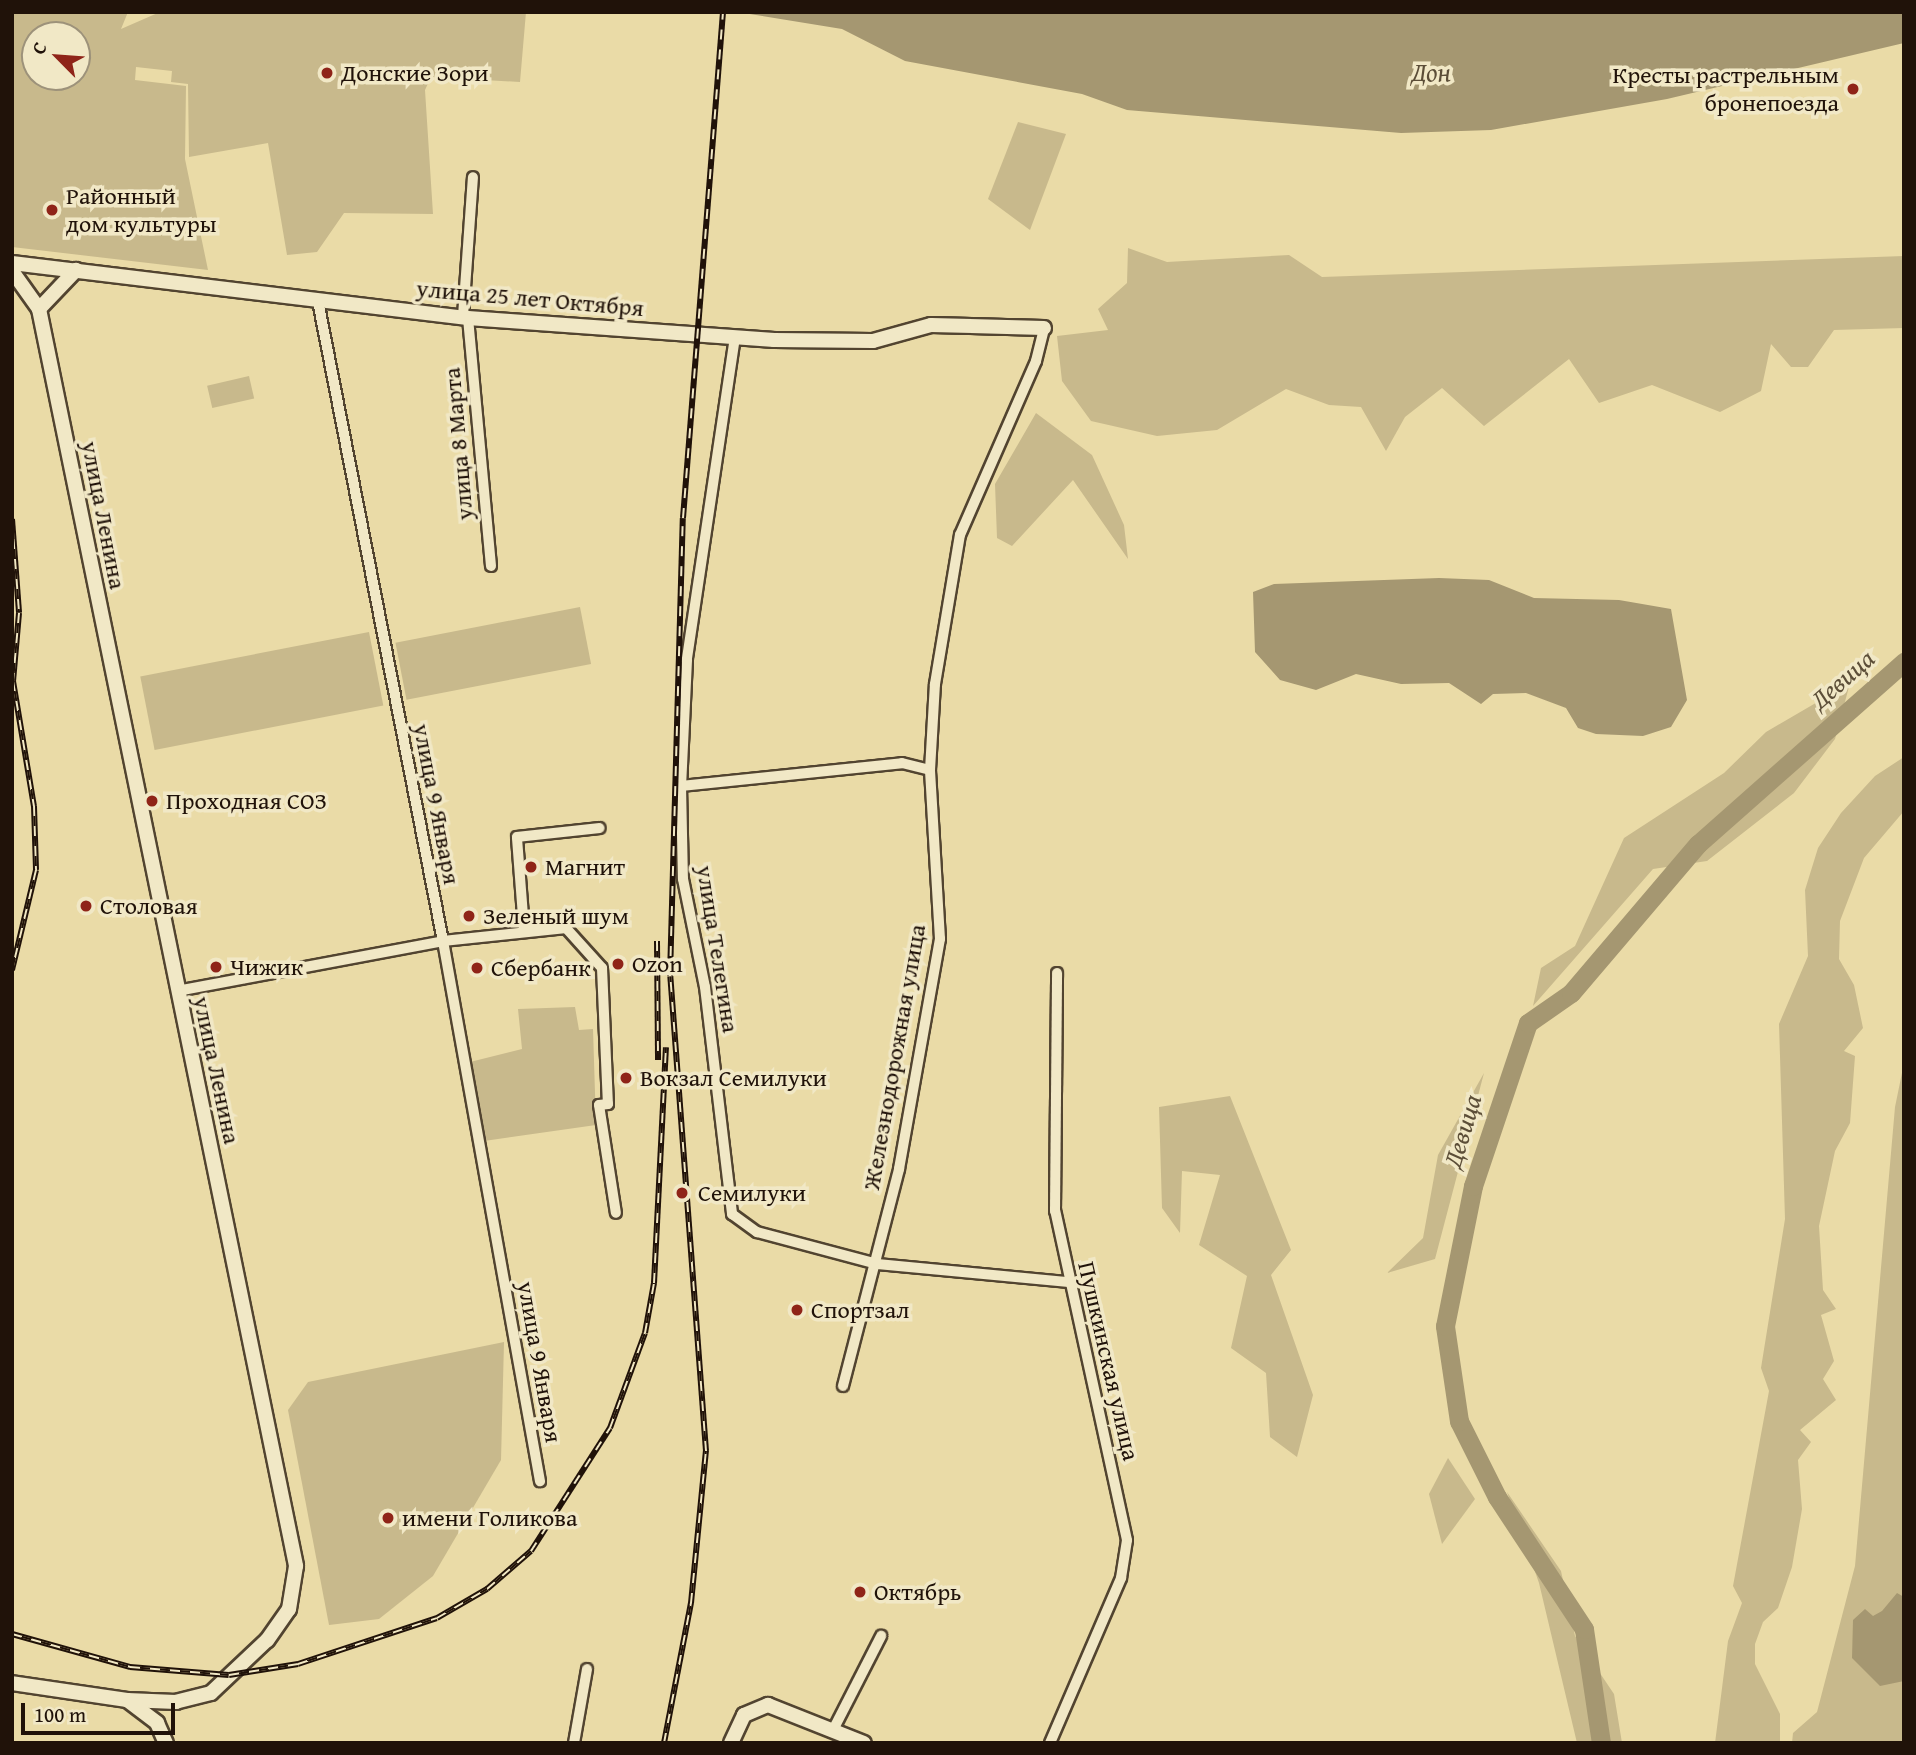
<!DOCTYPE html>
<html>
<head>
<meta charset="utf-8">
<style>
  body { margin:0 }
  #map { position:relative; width:1916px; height:1755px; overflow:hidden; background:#eadba7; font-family:"Gentium Book Plus",serif }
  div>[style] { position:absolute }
  .green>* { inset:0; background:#c8b98c; transform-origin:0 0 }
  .water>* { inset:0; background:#a59771 }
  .river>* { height:19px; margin:-9.5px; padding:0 9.5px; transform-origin:9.5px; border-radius:9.5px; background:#a59771 }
  .roads { filter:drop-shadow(2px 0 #524430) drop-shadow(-2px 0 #524430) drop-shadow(0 2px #524430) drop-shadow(0 -2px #524430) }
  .street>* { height:10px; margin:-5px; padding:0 5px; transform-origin:5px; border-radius:5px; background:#f1e8c6 }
  .secondary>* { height:14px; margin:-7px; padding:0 7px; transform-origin:7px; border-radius:7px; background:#f1e8c6 }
  .rail>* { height:6px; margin-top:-3px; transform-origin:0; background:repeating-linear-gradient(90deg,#f1e8c6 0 10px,#201209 0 20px); box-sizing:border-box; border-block:2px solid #201209 }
  .dots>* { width:19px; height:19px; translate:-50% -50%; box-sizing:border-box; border:4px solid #f1e8c6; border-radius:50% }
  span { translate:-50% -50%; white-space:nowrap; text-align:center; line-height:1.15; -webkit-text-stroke:7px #f1e8c6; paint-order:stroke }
  .poi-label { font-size:24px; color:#201209 }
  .left { translate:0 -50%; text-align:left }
  .right { translate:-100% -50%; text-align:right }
  .street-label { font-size:24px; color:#201209 }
  .water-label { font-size:26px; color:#5c4e38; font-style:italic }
  .frame { position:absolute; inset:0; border:14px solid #201209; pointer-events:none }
  .north { position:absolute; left:21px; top:21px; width:70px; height:70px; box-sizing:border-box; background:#f1e8c6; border:2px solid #9d927a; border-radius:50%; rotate:295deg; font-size:19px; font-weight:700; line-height:28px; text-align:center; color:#201209 }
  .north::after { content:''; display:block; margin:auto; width:24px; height:32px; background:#8f2418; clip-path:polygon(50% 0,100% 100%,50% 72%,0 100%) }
  .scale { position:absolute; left:21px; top:1703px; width:154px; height:32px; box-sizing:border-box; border:4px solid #201209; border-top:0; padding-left:9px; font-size:21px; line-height:24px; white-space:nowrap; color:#201209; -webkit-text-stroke:5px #f1e8c6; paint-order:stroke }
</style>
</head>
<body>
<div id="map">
  <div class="green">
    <div style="clip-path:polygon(evenodd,12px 12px,128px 12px,121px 29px,160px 12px,526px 12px,520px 82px,431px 77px,425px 90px,433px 214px,344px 213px,317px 252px,287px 255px,268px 143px,189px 157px,188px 84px,171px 82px,172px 71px,136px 67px,135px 80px,186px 86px,185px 159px,208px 270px,12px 247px,12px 12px,35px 35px,77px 35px,77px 77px,35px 77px,35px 35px)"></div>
    <div style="clip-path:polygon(1018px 122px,1066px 134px,1030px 230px,988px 199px)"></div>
    <div style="clip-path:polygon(1128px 248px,1167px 262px,1289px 255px,1322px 277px,1904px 256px,1904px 328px,1834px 330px,1808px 367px,1791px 367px,1771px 344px,1761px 391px,1720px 412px,1652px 385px,1599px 403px,1569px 359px,1484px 426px,1442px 388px,1405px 417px,1386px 451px,1361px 407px,1329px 405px,1286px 389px,1217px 430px,1157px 436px,1091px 421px,1062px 381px,1057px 336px,1108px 330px,1098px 309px,1127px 283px)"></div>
    <div style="left:249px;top:376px;width:23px;height:43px;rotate:77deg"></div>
    <div style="clip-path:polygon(1036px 413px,1092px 455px,1124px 525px,1128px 559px,1073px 480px,1012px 546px,997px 538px,995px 484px)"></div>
    <div style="left:580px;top:607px;width:58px;height:188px;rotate:79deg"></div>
    <div style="left:369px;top:632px;width:75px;height:233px;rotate:79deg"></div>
    <div style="clip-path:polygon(1850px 683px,1835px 739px,1794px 793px,1707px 861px,1653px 869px,1533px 1006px,1541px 968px,1575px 946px,1624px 838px,1724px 773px,1766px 732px)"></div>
    <div style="clip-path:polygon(1904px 757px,1904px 811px,1864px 858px,1840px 921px,1839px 959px,1854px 985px,1863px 1028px,1844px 1051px,1855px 1056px,1850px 1123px,1835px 1151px,1819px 1226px,1823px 1290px,1836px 1309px,1821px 1315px,1834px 1361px,1823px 1379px,1836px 1400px,1800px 1430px,1811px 1442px,1798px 1460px,1802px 1509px,1792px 1567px,1778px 1608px,1763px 1622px,1755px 1644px,1755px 1664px,1780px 1714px,1780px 1743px,1715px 1743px,1728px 1641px,1742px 1603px,1733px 1586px,1769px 1391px,1761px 1368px,1785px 1219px,1779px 1024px,1808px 956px,1805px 890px,1818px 848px,1841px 813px,1875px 776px)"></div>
    <div style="clip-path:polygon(575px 1007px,579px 1030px,593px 1029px,596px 1125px,484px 1141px,470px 1062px,522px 1049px,518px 1009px)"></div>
    <div style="clip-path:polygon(1904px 1063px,1904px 1743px,1792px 1743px,1793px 1733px,1817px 1712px,1855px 1566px,1895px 1107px)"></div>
    <div style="clip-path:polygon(1484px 1073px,1435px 1259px,1387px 1273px,1423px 1238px,1438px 1155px)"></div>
    <div style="clip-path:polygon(1230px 1096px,1291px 1250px,1271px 1275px,1313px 1395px,1297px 1457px,1270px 1437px,1266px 1373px,1231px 1348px,1247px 1276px,1199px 1245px,1220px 1175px,1182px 1171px,1180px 1233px,1162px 1208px,1159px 1107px)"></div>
    <div style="clip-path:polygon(504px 1342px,501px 1460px,433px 1576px,379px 1619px,329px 1625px,288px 1410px,308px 1382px)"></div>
    <div style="clip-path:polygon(1448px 1458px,1475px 1499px,1442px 1544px,1429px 1494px)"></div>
    <div style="clip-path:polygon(1507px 1492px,1561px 1571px,1575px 1636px,1614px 1694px,1622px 1743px,1577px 1743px,1539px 1583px)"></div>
  </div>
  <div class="water">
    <div style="clip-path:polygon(737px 12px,1904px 12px,1904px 43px,1667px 99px,1491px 130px,1401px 133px,1127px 110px,1082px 94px,905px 61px,842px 29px)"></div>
    <div style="clip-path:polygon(1439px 578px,1489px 580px,1534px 598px,1619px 600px,1671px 609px,1687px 700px,1671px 727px,1643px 736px,1596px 734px,1578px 728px,1566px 708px,1526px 693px,1493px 694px,1481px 704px,1449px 683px,1401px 684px,1356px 674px,1316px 690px,1280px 680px,1255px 652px,1253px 592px,1274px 584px)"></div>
    <div style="clip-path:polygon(1897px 1593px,1904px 1597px,1904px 1681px,1880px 1686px,1852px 1658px,1853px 1620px,1865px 1609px,1873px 1616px,1882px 1611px)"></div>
  </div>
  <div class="river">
    <div style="left:1601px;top:1743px;width:115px;rotate:-98.5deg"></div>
    <div style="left:1584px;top:1629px;width:158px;rotate:-123.4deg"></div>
    <div style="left:1497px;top:1497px;width:85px;rotate:-116.6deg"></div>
    <div style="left:1459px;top:1421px;width:96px;rotate:-98.4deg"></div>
    <div style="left:1445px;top:1326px;width:143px;rotate:-78.7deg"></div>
    <div style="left:1473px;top:1186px;width:172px;rotate:-71.4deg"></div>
    <div style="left:1528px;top:1023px;width:52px;rotate:-34.9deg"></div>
    <div style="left:1571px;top:993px;width:196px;rotate:-49.6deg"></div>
    <div style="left:1698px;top:844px;width:275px;rotate:-41.5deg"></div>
  </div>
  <div class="roads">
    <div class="street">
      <div style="left:318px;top:301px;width:652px;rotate:78.95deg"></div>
      <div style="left:443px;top:941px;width:549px;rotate:79.82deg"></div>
      <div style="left:463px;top:316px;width:139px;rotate:-85.9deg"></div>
      <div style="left:468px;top:318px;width:249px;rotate:84.7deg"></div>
      <div style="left:735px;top:337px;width:327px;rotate:98.5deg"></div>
      <div style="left:687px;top:660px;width:126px;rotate:92.7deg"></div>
      <div style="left:681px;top:786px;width:93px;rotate:88.8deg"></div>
      <div style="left:683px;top:879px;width:110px;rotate:78.5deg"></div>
      <div style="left:705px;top:987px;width:229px;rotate:83.2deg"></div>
      <div style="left:732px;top:1214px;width:31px;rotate:36deg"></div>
      <div style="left:757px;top:1232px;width:124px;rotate:14.9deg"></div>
      <div style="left:877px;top:1264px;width:193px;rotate:5.4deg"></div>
      <div style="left:681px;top:786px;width:222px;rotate:-5.9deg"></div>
      <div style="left:902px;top:763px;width:29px;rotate:14deg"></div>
      <div style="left:524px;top:929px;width:92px;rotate:-94.4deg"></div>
      <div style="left:517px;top:837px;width:83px;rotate:-6.2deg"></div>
      <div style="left:177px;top:991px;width:271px;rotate:-10.6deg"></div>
      <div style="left:443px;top:941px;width:124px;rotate:-6deg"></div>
      <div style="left:566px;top:928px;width:54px;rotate:48deg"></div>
      <div style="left:602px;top:968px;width:136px;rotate:87.5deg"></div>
      <div style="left:608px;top:1104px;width:9px;rotate:174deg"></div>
      <div style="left:599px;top:1105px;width:109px;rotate:81.1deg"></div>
      <div style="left:843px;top:1386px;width:224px;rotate:-75.5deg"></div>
      <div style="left:899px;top:1169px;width:234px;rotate:-79.9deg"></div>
      <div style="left:940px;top:939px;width:169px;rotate:-93.4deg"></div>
      <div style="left:930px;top:770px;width:86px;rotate:-86.7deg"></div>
      <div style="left:935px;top:684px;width:151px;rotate:-80.5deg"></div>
      <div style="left:960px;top:535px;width:190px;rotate:-66.4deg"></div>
      <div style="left:1036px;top:361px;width:34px;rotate:-76deg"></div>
      <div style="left:833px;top:1730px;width:106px;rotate:-62.9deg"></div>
      <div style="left:574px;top:1743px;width:75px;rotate:-80deg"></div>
      <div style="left:1050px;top:1743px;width:180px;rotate:-66.7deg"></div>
      <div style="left:1121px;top:1578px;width:38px;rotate:-81deg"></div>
      <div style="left:1127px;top:1540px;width:337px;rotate:-102.3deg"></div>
      <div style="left:1055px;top:1211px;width:238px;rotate:-89.5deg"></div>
    </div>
    <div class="secondary">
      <div style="left:12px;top:263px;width:459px;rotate:6.9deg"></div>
      <div style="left:468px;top:318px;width:307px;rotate:4.1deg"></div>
      <div style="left:774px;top:340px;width:99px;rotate:0.6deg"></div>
      <div style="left:873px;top:341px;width:60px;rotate:-15.4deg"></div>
      <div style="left:931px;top:325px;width:113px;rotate:1.5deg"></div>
      <div style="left:12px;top:271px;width:47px;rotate:54.6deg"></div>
      <div style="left:39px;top:309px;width:1283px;rotate:78.44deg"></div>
      <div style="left:296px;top:1566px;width:44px;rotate:99.2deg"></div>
      <div style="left:289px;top:1609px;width:38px;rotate:125deg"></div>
      <div style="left:267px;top:1640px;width:77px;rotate:136.6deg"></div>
      <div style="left:211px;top:1693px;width:36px;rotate:166deg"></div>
      <div style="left:176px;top:1702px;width:49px;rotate:-177.7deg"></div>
      <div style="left:127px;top:1700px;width:116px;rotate:-171.6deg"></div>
      <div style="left:39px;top:309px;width:54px;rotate:-46.5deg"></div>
      <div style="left:127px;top:1700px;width:38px;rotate:37deg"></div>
      <div style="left:157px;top:1723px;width:22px;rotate:66deg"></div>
      <div style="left:731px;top:1743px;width:31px;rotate:-65deg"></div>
      <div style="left:744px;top:1715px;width:26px;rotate:-23deg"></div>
      <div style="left:768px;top:1705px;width:103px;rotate:21.6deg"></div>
    </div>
  </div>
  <div class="rail">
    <div style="left:12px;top:519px;width:94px;rotate:85.7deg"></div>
    <div style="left:19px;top:613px;width:68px;rotate:95deg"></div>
    <div style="left:13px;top:681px;width:127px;rotate:80.5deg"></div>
    <div style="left:34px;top:806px;width:64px;rotate:88.2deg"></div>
    <div style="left:36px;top:870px;width:103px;rotate:103.5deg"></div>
    <div style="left:657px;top:941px;width:119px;rotate:89.5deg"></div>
    <div style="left:12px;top:1634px;width:123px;rotate:15.6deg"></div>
    <div style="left:130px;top:1667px;width:99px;rotate:4.6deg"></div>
    <div style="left:229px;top:1675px;width:70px;rotate:-9.1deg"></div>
    <div style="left:298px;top:1664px;width:146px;rotate:-18.3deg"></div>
    <div style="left:437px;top:1618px;width:58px;rotate:-30.1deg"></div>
    <div style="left:487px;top:1589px;width:58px;rotate:-40.8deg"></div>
    <div style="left:531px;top:1551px;width:146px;rotate:-57.3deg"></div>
    <div style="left:610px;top:1428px;width:101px;rotate:-69.8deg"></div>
    <div style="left:645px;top:1333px;width:51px;rotate:-79.8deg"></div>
    <div style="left:654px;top:1283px;width:236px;rotate:-87.1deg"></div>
    <div style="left:664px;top:1743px;width:143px;rotate:-79.1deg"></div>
    <div style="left:691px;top:1603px;width:153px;rotate:-84.4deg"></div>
    <div style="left:706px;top:1451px;width:476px;rotate:-94.3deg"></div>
    <div style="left:670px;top:976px;width:458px;rotate:-88.4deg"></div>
    <div style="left:683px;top:518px;width:508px;rotate:-85.48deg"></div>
  </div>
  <div class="dots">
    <div style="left:327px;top:73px;background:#8f2418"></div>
    <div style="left:1853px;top:89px;background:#8f2418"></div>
    <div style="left:52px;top:210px;background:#8f2418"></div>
    <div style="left:152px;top:801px;background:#8f2418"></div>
    <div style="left:531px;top:867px;background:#8f2418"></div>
    <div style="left:86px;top:906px;background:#8f2418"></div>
    <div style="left:469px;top:916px;background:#8f2418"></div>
    <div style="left:618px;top:964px;background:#8f2418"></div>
    <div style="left:216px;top:967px;background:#8f2418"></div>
    <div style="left:477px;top:968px;background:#8f2418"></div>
    <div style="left:626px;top:1078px;background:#8f2418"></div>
    <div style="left:682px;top:1193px;background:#8f2418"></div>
    <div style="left:797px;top:1310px;background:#8f2418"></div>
    <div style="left:388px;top:1518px;background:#8f2418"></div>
    <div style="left:860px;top:1592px;background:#8f2418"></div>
  </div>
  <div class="poi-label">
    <span class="left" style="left:341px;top:73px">Донские Зори</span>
    <span class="right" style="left:1839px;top:89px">Кресты растрельным<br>бронепоезда</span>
    <span class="left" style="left:66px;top:210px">Районный<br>дом культуры</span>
    <span class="left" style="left:166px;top:801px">Проходная СОЗ</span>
    <span class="left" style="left:545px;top:867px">Магнит</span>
    <span class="left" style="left:100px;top:906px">Столовая</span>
    <span class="left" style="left:483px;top:916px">Зеленый шум</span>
    <span class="left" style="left:632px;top:964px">Ozon</span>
    <span class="left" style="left:230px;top:967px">Чижик</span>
    <span class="left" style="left:491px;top:968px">Сбербанк</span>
    <span class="left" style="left:640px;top:1078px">Вокзал Семилуки</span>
    <span class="left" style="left:698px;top:1193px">Семилуки</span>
    <span class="left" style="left:811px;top:1310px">Спортзал</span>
    <span class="left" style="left:402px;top:1518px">имени Голикова</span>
    <span class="left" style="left:874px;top:1592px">Октябрь</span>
  </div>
  <div class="street-label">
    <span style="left:530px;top:298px;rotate:5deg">улица 25 лет Октября</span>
    <span style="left:458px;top:444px;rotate:-95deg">улица 8 Марта</span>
    <span style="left:104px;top:515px;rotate:79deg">улица Ленина</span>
    <span style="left:437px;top:804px;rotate:79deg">улица 9 Января</span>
    <span style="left:718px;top:949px;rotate:81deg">улица Телегина</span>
    <span style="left:894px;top:1057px;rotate:-80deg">Железнодорожная улица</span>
    <span style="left:217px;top:1070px;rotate:78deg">улица Ленина</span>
    <span style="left:1109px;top:1361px;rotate:77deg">Пушкинская улица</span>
    <span style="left:540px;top:1362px;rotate:80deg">улица 9 Января</span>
  </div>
  <div class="water-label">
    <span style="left:1431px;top:72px">Дон</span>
    <span style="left:1842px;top:679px;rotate:-41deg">Девица</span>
    <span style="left:1462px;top:1131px;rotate:-73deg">Девица</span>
  </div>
  <div class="frame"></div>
  <div class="north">С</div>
  <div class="scale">100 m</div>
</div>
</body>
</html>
